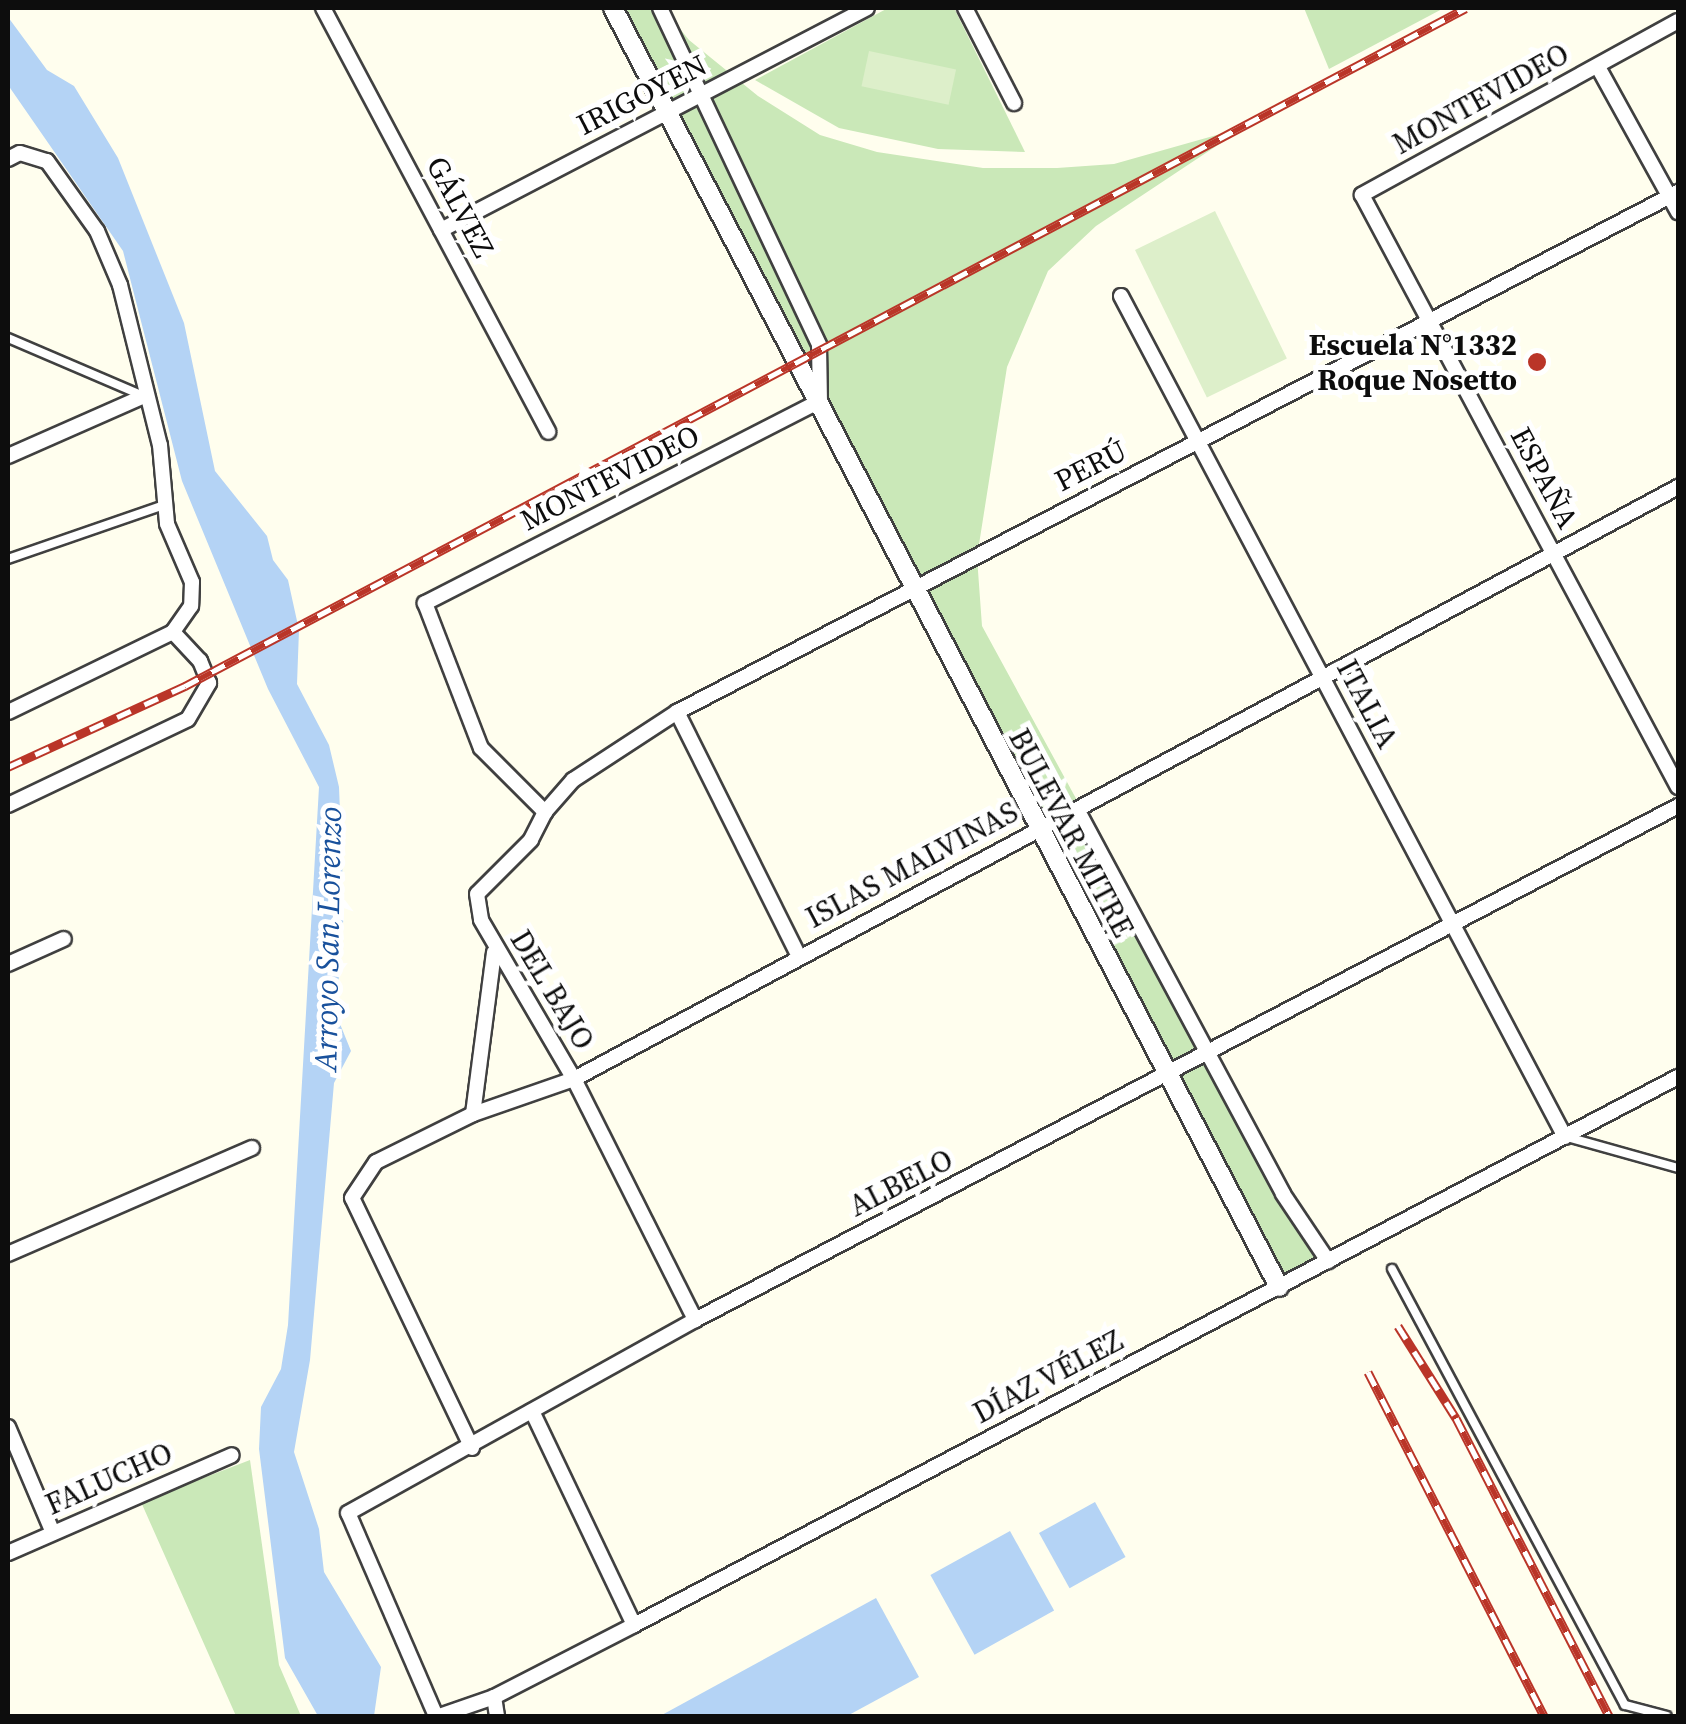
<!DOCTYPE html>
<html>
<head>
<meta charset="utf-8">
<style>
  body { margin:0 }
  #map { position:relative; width:1686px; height:1724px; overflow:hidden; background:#fffeee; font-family:"Source Serif 4",serif }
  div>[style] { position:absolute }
  .green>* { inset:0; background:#cae8b8 }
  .pitch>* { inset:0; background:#ddefca; transform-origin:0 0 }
  .water>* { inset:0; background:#b4d3f5; transform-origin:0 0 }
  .roads { filter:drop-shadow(2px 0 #404040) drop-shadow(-2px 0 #404040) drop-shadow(0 2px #404040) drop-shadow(0 -2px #404040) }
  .service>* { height:8px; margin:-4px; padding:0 4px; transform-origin:4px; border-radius:4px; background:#fff }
  .minor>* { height:14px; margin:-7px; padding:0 7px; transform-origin:7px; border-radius:7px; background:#fff }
  .tertiary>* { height:18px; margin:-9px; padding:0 9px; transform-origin:9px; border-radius:9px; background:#fff }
  .rail>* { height:9px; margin-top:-4.5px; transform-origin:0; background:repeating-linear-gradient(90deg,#fff 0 15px,#ba3528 0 30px); box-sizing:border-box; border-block:2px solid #ba3528 }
  .dots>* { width:28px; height:28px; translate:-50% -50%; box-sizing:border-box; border:5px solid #fff; border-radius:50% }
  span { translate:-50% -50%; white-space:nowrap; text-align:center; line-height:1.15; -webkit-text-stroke:10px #fff; paint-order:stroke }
  .street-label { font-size:30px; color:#0d0d0d }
  .poi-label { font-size:30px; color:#0d0d0d; font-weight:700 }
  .right { translate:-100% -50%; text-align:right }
  .water-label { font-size:32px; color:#19519c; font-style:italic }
  .frame { position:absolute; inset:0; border:10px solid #0d0d0d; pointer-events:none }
</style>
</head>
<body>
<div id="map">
  <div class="green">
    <div style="clip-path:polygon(613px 8px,663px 8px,689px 40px,758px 96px,820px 135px,877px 152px,983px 168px,1057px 168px,1114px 164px,1245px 127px,1096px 226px,1048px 271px,1007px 367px,977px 557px,982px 626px,1328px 1261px,1279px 1287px)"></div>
    <div style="clip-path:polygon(888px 8px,954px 8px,1025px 152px,938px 149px,839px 128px,755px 80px)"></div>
    <div style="clip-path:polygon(1304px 8px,1444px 8px,1329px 69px)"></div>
    <div style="clip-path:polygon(250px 1460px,279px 1665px,301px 1716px,236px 1716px,141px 1502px)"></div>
  </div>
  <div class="pitch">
    <div style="left:869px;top:51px;width:89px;height:36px;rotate:12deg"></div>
    <div style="left:1215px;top:211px;width:164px;height:89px;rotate:64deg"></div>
  </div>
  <div class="water">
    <div style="clip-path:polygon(8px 17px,47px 70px,74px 86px,118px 158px,184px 323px,215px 471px,267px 536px,273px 560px,288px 580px,299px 630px,297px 684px,329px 745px,339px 787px,344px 910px,336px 1014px,351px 1051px,334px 1083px,310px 1360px,294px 1452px,319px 1529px,324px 1572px,381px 1667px,374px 1716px,318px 1716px,285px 1658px,259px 1449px,261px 1407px,281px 1369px,288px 1325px,319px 787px,268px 689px,182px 481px,123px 251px,8px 85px)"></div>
    <div style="left:1095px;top:1502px;width:63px;height:64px;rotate:61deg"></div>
    <div style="left:1010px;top:1531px;width:91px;height:91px;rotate:61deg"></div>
    <div style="clip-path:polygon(876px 1598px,919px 1677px,847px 1716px,660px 1716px)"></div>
  </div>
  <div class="roads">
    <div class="service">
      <div style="left:8px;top:338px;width:145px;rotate:23.2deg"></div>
      <div style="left:8px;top:559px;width:165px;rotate:-19.1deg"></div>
      <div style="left:1567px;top:1137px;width:115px;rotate:15.6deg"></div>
      <div style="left:1392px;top:1269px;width:494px;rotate:61.9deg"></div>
      <div style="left:1625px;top:1705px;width:43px;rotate:14.7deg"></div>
    </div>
    <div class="minor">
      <div style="left:323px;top:8px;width:480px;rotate:62deg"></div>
      <div style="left:660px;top:8px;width:373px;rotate:64.7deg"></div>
      <div style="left:819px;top:345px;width:56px;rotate:89deg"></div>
      <div style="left:820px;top:401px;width:444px;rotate:152.9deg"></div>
      <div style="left:425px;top:603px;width:155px;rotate:68.9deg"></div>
      <div style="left:481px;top:748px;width:91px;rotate:45deg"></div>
      <div style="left:545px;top:812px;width:31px;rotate:117deg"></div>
      <div style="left:531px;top:840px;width:76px;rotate:135deg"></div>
      <div style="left:477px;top:894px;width:26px;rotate:81deg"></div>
      <div style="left:481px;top:920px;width:184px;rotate:59.7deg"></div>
      <div style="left:574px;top:1079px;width:270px;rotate:63.3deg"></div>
      <div style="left:965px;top:8px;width:107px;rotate:62.7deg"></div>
      <div style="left:1678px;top:21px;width:361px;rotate:151.2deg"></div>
      <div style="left:1362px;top:195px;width:671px;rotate:61.91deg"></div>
      <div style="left:1598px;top:67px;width:166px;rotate:61.1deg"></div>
      <div style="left:8px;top:159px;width:13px;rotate:-27deg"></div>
      <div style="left:20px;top:153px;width:28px;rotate:17deg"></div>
      <div style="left:47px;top:161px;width:86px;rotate:54.5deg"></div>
      <div style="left:97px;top:231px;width:59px;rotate:66.9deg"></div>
      <div style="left:120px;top:285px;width:165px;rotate:76deg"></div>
      <div style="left:160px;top:445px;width:79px;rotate:84.9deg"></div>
      <div style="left:167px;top:524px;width:63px;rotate:66.7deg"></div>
      <div style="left:192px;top:582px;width:24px;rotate:92deg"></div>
      <div style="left:191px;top:606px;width:32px;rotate:125deg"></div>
      <div style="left:173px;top:632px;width:183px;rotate:154.1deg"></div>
      <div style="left:441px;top:230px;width:480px;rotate:-27.5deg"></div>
      <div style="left:1121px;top:296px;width:951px;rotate:62.17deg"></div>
      <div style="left:8px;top:456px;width:149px;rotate:-23.8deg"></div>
      <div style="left:677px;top:712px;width:274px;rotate:63.5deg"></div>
      <div style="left:8px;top:805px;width:199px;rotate:-25.5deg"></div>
      <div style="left:188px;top:719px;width:42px;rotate:-59.7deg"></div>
      <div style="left:209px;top:683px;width:24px;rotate:-112deg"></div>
      <div style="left:200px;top:661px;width:40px;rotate:-133deg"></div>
      <div style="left:1078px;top:811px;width:434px;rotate:61.8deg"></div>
      <div style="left:1283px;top:1194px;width:81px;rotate:56.1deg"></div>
      <div style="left:545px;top:812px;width:43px;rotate:-48.8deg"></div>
      <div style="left:573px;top:780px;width:124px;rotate:-33.2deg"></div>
      <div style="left:677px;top:712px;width:1128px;rotate:-27.45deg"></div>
      <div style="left:8px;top:964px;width:61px;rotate:-24.1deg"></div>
      <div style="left:473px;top:1114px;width:163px;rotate:-82.6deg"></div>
      <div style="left:8px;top:1254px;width:266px;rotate:-23.5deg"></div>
      <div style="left:532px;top:1411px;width:237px;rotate:64.5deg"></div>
      <div style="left:8px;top:1427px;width:115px;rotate:67deg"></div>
      <div style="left:472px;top:1448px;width:277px;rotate:-115.6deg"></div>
      <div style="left:352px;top:1198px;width:43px;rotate:-56.3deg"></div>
      <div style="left:376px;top:1162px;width:108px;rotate:-26.3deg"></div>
      <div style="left:473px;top:1114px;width:107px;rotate:-19.1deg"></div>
      <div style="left:574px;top:1079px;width:1253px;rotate:-28.2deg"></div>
      <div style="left:8px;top:1553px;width:244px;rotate:-23.6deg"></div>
      <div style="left:494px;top:1697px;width:19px;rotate:81deg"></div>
      <div style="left:436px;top:1716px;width:221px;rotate:-113.4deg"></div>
      <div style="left:348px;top:1513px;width:397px;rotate:-29.1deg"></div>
      <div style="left:695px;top:1320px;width:1109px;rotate:-27.6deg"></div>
      <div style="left:439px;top:1716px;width:58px;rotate:-19.1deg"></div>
      <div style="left:494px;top:1697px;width:157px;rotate:-27.2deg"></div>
      <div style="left:634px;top:1625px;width:1179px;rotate:-27.7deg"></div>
    </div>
    <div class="tertiary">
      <div style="left:613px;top:8px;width:1442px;rotate:62.49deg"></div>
    </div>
  </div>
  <div class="rail">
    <div style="left:8px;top:767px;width:195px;rotate:-24.6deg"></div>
    <div style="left:185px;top:686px;width:1449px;rotate:-27.89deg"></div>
    <div style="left:1398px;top:1326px;width:109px;rotate:57.8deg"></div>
    <div style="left:1456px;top:1418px;width:335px;rotate:62.8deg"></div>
    <div style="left:1368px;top:1372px;width:386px;rotate:62.9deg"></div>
  </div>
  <div class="dots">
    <div style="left:1537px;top:362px;background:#ba3528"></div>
  </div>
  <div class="street-label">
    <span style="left:642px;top:95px;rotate:-27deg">IRIGOYEN</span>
    <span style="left:1481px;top:99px;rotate:-29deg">MONTEVIDEO</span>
    <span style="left:460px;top:207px;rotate:62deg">GÁLVEZ</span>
    <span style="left:1091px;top:466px;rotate:-27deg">PERÚ</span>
    <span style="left:610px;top:478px;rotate:-27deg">MONTEVIDEO</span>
    <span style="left:1544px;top:478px;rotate:62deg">ESPAÑA</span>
    <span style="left:1367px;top:704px;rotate:62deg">ITALIA</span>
    <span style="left:1071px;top:833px;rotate:62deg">BULEVAR MITRE</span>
    <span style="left:912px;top:865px;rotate:-28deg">ISLAS MALVINAS</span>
    <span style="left:552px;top:990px;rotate:59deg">DEL BAJO</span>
    <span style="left:901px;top:1183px;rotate:-27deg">ALBELO</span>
    <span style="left:1048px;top:1377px;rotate:-28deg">DÍAZ VÉLEZ</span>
    <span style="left:109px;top:1479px;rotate:-24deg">FALUCHO</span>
  </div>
  <div class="poi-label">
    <span class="right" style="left:1517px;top:362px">Escuela N°1332<br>Roque Nosetto</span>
  </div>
  <div class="water-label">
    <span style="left:328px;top:939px;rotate:-89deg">Arroyo San Lorenzo</span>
  </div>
  <div class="frame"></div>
</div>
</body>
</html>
